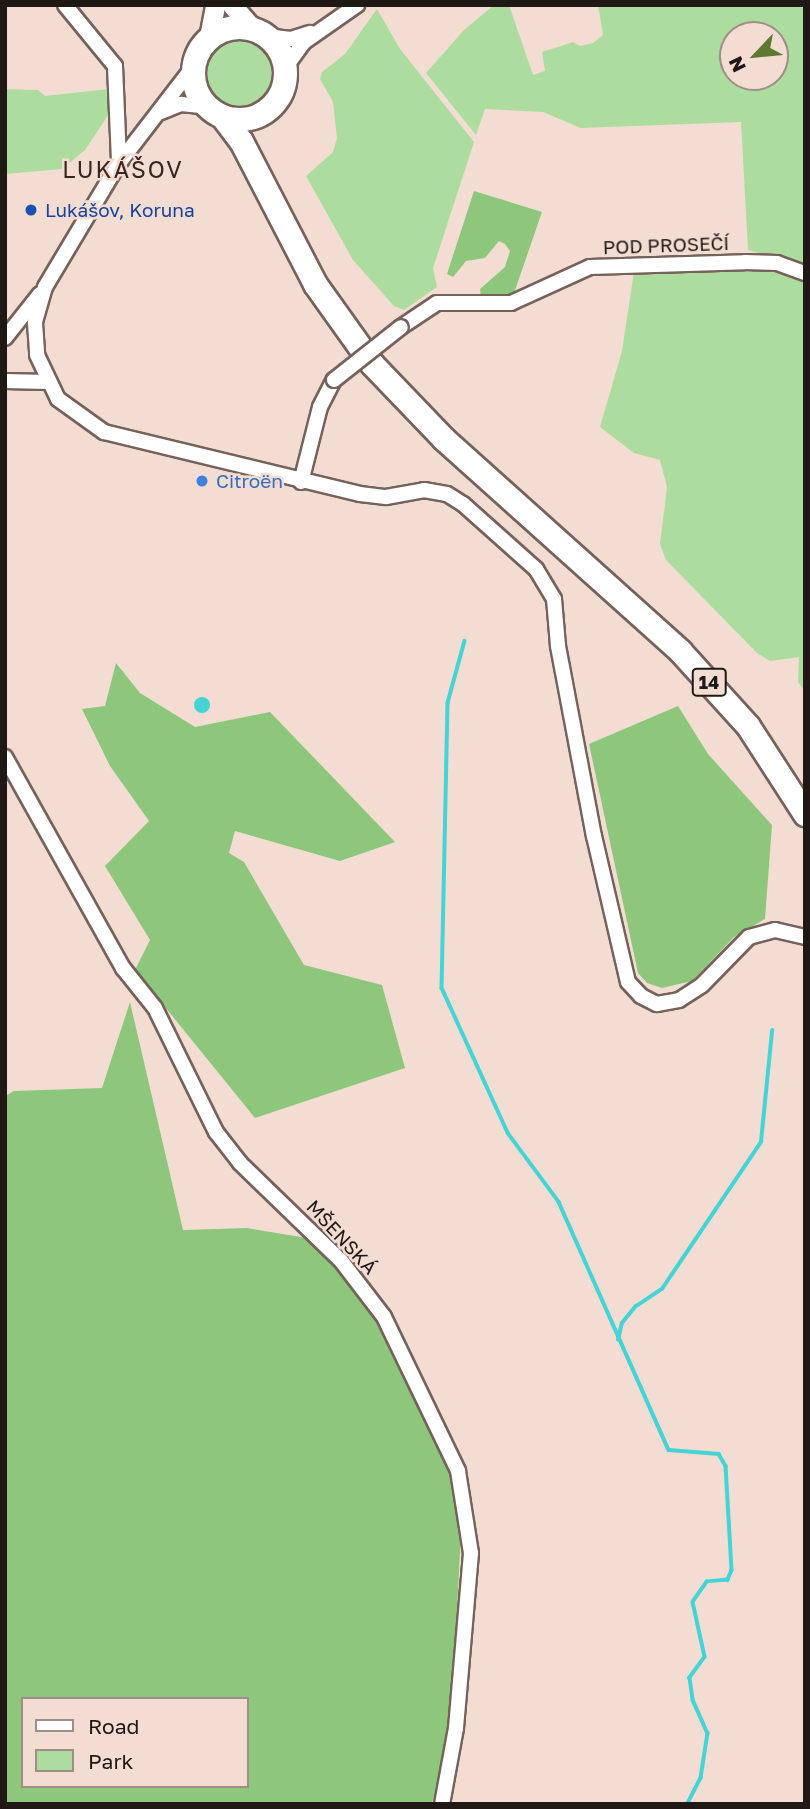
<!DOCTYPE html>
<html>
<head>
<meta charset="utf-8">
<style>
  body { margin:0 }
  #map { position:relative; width:810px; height:1809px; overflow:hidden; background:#f3ddd3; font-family:"Golos Text",sans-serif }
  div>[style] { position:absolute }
  .green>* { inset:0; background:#addc9f }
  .round { border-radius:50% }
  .forest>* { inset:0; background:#8dc77c }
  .water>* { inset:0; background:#45d3d6 }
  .stream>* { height:3.5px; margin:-1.75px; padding:0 1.75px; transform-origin:1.75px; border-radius:1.75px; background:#45d3d6 }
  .roads { filter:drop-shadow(2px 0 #75625a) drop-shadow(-2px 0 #75625a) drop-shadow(0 2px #75625a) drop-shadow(0 -2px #75625a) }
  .street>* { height:14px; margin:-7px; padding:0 7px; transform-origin:7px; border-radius:7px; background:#fff }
  .secondary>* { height:19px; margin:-9.5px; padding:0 9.5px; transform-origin:9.5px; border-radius:9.5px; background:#fff }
  .primary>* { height:23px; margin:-11.5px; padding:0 11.5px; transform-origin:11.5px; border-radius:11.5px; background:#fff }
  .primary>.ring { margin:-11.5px; padding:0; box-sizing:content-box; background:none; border:23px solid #fff; border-radius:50% }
  .bridges { filter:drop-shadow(2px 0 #75625a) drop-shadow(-2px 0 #75625a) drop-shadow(0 2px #75625a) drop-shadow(0 -2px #75625a) }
  .street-bridge>* { height:14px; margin:-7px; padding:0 7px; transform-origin:7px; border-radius:7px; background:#fff }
  .dots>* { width:19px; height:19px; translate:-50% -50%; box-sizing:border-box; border:4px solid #f3ddd3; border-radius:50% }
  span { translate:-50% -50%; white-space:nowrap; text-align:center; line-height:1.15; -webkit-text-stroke:5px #f3ddd3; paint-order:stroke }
  .shield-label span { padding:2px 5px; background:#f3ddd3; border:2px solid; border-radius:5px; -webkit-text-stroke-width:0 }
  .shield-label { font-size:18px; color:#201815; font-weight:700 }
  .transit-label { font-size:19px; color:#164399 }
  .left { translate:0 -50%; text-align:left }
  .street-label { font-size:19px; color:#201815 }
  .shop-label { font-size:19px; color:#366cbe }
  .quarter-label { font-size:23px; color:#36261f; letter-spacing:2px }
  .frame { position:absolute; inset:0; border:7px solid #201815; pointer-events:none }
  .legend { position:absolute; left:21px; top:1697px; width:228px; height:91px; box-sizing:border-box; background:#f3ddd3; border:2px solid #9f8e87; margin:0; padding:9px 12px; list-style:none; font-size:21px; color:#201815 }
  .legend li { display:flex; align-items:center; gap:14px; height:35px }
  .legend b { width:35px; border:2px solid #9f8e87 }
  .north { position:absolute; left:719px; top:21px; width:70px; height:70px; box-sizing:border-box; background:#f3ddd3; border:2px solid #9f8e87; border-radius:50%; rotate:244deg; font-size:19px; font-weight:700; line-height:28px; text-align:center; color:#201815 }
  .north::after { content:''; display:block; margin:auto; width:24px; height:32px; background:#5c792e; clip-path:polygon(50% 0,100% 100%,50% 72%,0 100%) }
</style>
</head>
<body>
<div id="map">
  <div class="green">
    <div style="clip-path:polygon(evenodd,494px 5px,509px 5px,533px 75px,545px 71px,542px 52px,573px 42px,580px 46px,593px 43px,603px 35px,598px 5px,805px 5px,805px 265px,748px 250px,741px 122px,581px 128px,543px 112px,485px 109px,476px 135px,426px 73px,464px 30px,494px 5px,733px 35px,775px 35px,775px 77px,733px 77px,733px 35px)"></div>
    <div style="clip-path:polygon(377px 9px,400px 49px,474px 142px,433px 268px,437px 287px,404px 310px,394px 306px,353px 260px,306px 176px,333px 152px,337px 138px,333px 102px,320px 79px,322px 72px,345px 54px)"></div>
    <div class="round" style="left:202px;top:35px;width:72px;height:72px"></div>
    <div style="clip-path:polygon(5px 89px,38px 90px,45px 96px,109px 89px,109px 114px,85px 150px,62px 169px,5px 174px)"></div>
    <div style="clip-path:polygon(762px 265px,805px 278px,805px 691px,798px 682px,799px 657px,770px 661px,757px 653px,666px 560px,660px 544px,667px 487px,660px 460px,634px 453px,600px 427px,622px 351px,634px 272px)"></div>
  </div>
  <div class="forest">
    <div style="clip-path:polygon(474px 191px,542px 212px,513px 296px,481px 299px,480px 289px,505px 267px,510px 251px,505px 244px,499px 241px,485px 258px,466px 261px,453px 277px,447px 274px)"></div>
    <div style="clip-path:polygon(116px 663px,140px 693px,195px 727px,270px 712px,395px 842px,340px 861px,235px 831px,229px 853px,244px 862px,304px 965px,382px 985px,405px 1068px,255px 1118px,135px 970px,150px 940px,105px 866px,149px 821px,110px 766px,82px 709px,105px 706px)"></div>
    <div style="clip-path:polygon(678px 706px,708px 754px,772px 825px,765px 919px,734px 937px,692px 981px,662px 988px,647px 983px,638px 973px,589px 744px)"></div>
    <div style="clip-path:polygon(evenodd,130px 1002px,183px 1230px,247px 1228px,313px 1239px,374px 1318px,452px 1476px,461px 1532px,451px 1730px,440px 1784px,431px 1804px,5px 1804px,5px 1096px,14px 1091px,102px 1088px,130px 1002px,23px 1699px,247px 1699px,247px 1786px,23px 1786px,23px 1699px)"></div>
  </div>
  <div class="water">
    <div class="round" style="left:194px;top:697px;width:16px;height:16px"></div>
  </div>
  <div class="stream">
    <div style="left:465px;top:641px;width:64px;rotate:105.3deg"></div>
    <div style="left:448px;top:703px;width:285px;rotate:91.2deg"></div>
    <div style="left:442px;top:988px;width:159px;rotate:65.5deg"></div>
    <div style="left:508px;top:1133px;width:86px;rotate:53.5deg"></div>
    <div style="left:559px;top:1202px;width:271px;rotate:66.1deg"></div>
    <div style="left:669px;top:1450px;width:50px;rotate:4.6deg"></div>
    <div style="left:719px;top:1454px;width:14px;rotate:60deg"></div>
    <div style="left:726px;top:1466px;width:104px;rotate:86.7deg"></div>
    <div style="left:732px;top:1570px;width:11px;rotate:112deg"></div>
    <div style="left:728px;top:1580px;width:21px;rotate:175deg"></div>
    <div style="left:707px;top:1582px;width:24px;rotate:125deg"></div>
    <div style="left:693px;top:1602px;width:56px;rotate:77.7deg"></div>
    <div style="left:705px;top:1657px;width:26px;rotate:126deg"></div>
    <div style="left:690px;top:1678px;width:22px;rotate:82deg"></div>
    <div style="left:693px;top:1700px;width:36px;rotate:66deg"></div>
    <div style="left:708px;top:1733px;width:46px;rotate:98.8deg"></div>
    <div style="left:701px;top:1778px;width:29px;rotate:117deg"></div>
    <div style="left:618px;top:1340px;width:17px;rotate:-77deg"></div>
    <div style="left:622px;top:1323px;width:21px;rotate:-51deg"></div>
    <div style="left:635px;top:1307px;width:32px;rotate:-34deg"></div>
    <div style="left:662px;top:1289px;width:177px;rotate:-56deg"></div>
    <div style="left:761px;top:1142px;width:112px;rotate:-84.3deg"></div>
  </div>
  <div class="roads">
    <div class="street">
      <div style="left:65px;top:5px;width:79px;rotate:50.7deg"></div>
      <div style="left:115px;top:66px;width:97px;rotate:87.6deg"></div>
      <div style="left:266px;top:36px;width:25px;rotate:7deg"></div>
      <div style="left:291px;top:39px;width:20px;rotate:-18deg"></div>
      <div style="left:193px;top:67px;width:121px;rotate:127.6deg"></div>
      <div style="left:119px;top:163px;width:144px;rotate:120.8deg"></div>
      <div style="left:45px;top:287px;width:37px;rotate:106deg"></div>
      <div style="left:35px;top:323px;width:32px;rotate:86deg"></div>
      <div style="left:37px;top:355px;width:49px;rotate:64.5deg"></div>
      <div style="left:58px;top:399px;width:57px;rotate:35.7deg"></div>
      <div style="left:104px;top:432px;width:263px;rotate:13.6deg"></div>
      <div style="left:360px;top:494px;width:26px;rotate:7deg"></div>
      <div style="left:386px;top:497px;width:39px;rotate:-10deg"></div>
      <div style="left:424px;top:490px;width:23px;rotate:10deg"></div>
      <div style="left:447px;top:494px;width:19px;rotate:32deg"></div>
      <div style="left:463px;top:504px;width:98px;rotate:41.7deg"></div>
      <div style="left:536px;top:569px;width:35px;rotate:59deg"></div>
      <div style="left:554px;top:599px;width:47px;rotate:85.1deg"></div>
      <div style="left:558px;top:646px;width:193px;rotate:79.3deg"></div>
      <div style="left:594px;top:836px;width:150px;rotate:76.9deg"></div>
      <div style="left:628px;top:982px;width:19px;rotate:47deg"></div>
      <div style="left:641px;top:996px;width:18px;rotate:27deg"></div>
      <div style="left:657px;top:1004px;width:22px;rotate:-10deg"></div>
      <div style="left:679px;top:1000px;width:27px;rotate:-33deg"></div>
      <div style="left:702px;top:985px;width:67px;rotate:-45.6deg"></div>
      <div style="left:749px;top:937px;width:27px;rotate:-15deg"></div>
      <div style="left:775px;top:930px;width:31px;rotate:13deg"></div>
      <div style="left:285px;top:68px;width:32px;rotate:-54deg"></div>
      <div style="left:304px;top:42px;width:65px;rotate:-34.9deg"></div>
      <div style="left:161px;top:112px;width:22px;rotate:-22deg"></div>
      <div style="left:181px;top:104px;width:27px;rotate:6deg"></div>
      <div style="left:401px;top:327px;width:43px;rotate:-33.7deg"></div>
      <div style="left:437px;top:303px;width:74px"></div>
      <div style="left:511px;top:303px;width:87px;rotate:-24.5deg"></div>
      <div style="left:590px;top:267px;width:155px;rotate:-1.8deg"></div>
      <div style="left:745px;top:262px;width:32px;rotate:2deg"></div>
      <div style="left:777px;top:263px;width:30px;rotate:20deg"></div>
      <div style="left:5px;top:338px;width:56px;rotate:-51.5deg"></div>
      <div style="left:5px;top:381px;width:43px;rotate:1.3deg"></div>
      <div style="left:301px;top:482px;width:77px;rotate:-75.8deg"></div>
      <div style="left:320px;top:407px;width:30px;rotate:-63deg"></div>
      <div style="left:5px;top:757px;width:242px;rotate:60.8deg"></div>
      <div style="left:123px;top:968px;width:51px;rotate:51.3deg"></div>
      <div style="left:155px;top:1008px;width:138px;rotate:63.8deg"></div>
      <div style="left:216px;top:1132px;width:39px;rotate:52deg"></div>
      <div style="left:240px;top:1163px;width:142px;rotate:44.1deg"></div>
      <div style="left:342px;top:1262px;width:69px;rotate:52.6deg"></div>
      <div style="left:384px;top:1317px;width:171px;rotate:64.3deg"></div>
      <div style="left:458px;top:1471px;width:83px;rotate:81deg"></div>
      <div style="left:471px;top:1553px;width:176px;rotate:94.9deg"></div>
      <div style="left:456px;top:1728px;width:77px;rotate:100.4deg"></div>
    </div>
    <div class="secondary">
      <div style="left:232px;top:5px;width:32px;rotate:49deg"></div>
      <div style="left:209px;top:37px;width:33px;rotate:-79deg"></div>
    </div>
    <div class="primary">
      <div class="ring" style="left:193px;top:27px;width:69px;height:69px"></div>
      <div style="left:222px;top:116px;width:31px;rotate:53deg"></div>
      <div style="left:241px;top:141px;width:161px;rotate:62.6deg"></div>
      <div style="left:315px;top:284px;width:98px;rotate:54.5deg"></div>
      <div style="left:372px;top:364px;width:104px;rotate:46.2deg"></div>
      <div style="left:444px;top:439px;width:317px;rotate:41.9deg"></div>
      <div style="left:680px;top:651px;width:101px;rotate:47.8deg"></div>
      <div style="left:748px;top:726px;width:105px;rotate:57.1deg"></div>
    </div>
  </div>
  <div class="bridges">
    <div class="street-bridge">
      <div style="left:334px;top:380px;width:85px;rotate:-38.3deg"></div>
    </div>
  </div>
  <div class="dots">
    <div style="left:31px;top:210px;background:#1a4fb4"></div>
    <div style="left:202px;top:481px;background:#3f7fe0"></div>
  </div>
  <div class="shield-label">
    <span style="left:709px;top:682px">14</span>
  </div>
  <div class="transit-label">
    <span class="left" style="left:45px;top:210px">Lukášov, Koruna</span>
  </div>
  <div class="street-label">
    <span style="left:666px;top:245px;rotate:-2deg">POD PROSEČÍ</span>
    <span style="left:342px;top:1237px;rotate:47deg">MŠENSKÁ</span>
  </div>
  <div class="shop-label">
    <span class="left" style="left:216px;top:481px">Citroën</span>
  </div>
  <div class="quarter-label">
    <span style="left:123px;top:169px">LUKÁŠOV</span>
  </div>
  <div class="frame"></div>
  <ul class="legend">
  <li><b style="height:9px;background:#fff"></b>Road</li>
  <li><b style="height:19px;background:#addc9f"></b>Park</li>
  </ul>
  <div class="north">N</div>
</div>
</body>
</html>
